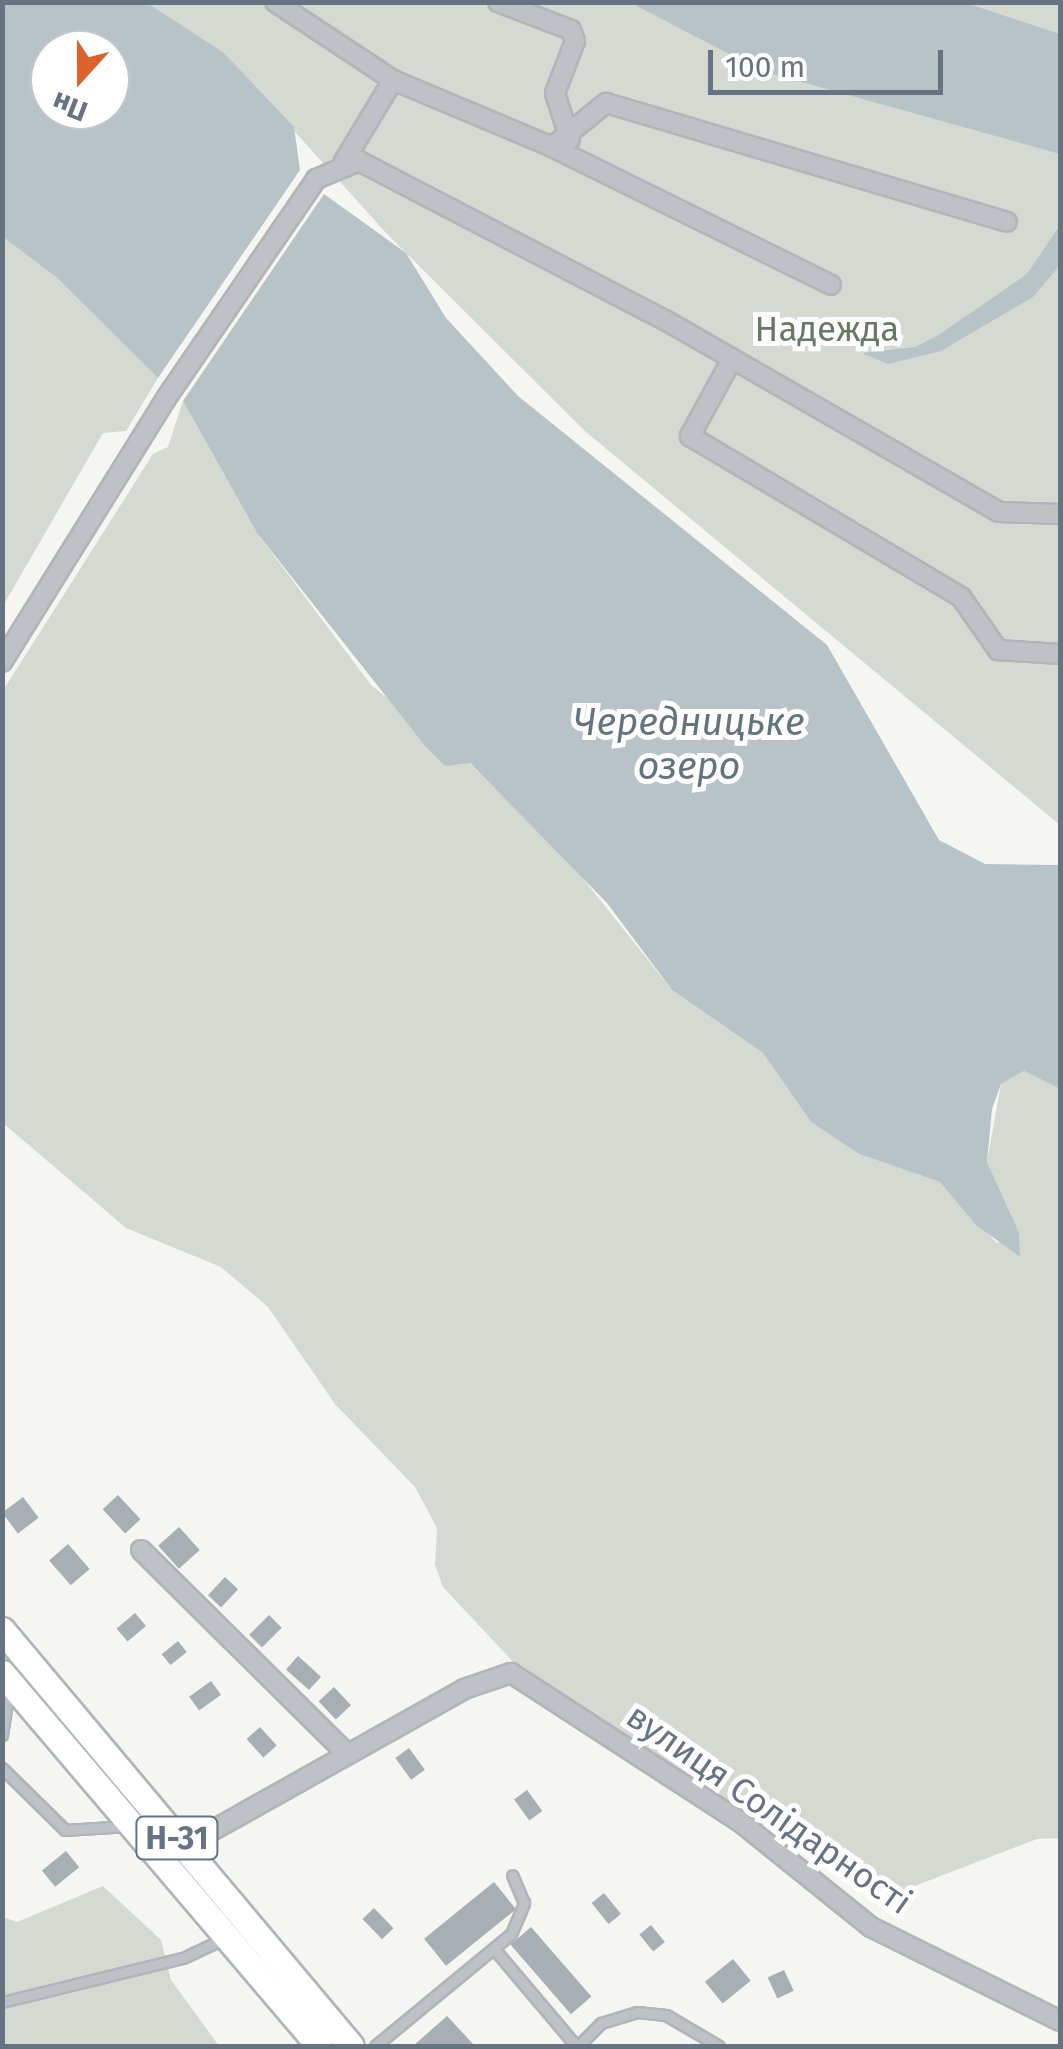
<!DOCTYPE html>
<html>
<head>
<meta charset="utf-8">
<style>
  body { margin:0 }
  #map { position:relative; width:1063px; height:2049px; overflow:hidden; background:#f5f5f1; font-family:"Fira Sans",sans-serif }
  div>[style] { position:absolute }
  .green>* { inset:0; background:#d4dad1 }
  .water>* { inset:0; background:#b8c3c8 }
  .building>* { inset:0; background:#a7aeb4; transform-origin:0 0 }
  .roads { filter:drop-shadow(2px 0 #b1b5b9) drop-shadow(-2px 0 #b1b5b9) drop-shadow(0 2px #b1b5b9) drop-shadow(0 -2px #b1b5b9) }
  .service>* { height:9px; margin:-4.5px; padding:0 4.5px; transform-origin:4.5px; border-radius:4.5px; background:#bec1c5 }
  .minor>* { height:18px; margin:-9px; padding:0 9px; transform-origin:9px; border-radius:9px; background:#bec1c5 }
  .primary>* { height:25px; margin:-12.5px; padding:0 12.5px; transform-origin:12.5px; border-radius:12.5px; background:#fff }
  span { translate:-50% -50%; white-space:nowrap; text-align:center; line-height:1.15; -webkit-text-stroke:10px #fff; paint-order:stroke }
  .shield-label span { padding:2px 8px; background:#fff; border:2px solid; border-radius:8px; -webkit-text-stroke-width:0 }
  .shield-label { font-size:32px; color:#657382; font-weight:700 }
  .park-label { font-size:35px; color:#667964 }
  .street-label { font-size:35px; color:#657382 }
  .water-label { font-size:38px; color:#61747f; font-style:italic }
  .frame { position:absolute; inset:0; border:5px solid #657382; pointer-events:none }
  .north { position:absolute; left:30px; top:30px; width:100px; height:100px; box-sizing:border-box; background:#fff; border:2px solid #c1c7cd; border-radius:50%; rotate:201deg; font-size:28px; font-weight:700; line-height:40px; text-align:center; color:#657382 }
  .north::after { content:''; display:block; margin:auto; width:35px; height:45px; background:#dd612a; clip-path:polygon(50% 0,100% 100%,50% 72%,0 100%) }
  .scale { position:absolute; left:708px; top:50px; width:235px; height:45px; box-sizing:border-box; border:5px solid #657382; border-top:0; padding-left:12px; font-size:30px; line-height:35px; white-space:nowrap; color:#657382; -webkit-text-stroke:8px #fff; paint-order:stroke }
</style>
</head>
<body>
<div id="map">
  <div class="green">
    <div style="clip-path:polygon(146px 3px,1060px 3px,1060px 825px,586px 432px,388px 235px,223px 52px)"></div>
    <div style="clip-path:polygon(3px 237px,57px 278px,158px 378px,126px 431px,103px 433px,3px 606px)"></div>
    <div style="clip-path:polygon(183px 401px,257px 533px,371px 685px,469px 763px,569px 861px,672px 990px,763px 1053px,811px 1122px,859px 1154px,940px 1182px,997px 1243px,1019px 1232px,987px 1162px,1001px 1084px,1024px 1071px,1060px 1089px,1060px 1838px,1037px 1839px,899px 1892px,819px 1839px,767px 1828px,516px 1665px,443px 1587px,435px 1565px,437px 1528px,415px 1487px,335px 1404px,268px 1307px,221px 1267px,126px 1228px,3px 1123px,2px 692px,153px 454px,168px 447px)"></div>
    <div style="clip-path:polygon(103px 1886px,161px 1940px,171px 1980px,219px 2046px,3px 2046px,3px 1917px,17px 1922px)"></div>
  </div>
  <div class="water">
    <div style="clip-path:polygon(evenodd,2px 3px,147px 3px,223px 52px,294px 127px,300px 170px,158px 378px,57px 278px,3px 237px,2px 3px,50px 50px,110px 50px,110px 110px,50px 110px,50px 50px)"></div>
    <div style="clip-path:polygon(631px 3px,966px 3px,1060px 34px,1060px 154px,762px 71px)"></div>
    <div style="clip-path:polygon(324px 194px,406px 253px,446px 318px,518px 396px,827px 645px,939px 840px,985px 864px,1060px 865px,1060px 1089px,1024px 1071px,1001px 1084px,992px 1109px,987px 1162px,1019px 1232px,1020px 1257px,976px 1225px,940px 1182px,859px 1154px,811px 1122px,763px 1053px,672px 990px,607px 903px,470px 763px,445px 766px,426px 747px,257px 533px,183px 401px)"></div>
    <div style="clip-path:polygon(1060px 225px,1060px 265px,1033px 297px,941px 351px,888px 364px,862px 353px,915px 347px,940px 334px,1027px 274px)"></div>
  </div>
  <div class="building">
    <div style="left:118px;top:1495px;width:33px;height:21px;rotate:47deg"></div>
    <div style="left:23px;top:1497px;width:26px;height:26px;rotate:53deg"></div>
    <div style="left:179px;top:1527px;width:31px;height:28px;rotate:48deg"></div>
    <div style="left:68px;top:1544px;width:33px;height:25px;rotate:49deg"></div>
    <div style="left:225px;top:1577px;width:18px;height:25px;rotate:43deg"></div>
    <div style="left:135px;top:1613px;width:17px;height:24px;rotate:50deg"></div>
    <div style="left:269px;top:1615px;width:18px;height:28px;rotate:45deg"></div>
    <div style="left:178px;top:1641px;width:14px;height:21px;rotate:51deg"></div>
    <div style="left:298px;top:1656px;width:31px;height:18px;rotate:42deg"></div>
    <div style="left:211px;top:1681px;width:17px;height:27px;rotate:54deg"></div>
    <div style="left:334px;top:1687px;width:25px;height:21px;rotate:47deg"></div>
    <div style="left:260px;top:1727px;width:25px;height:18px;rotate:48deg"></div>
    <div style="left:409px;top:1748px;width:27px;height:17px;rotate:54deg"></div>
    <div style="left:527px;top:1790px;width:26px;height:16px;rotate:54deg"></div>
    <div style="left:66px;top:1851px;width:21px;height:31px;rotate:51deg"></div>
    <div style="left:494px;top:1882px;width:35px;height:90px;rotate:51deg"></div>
    <div style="left:604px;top:1893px;width:27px;height:16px;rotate:51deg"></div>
    <div style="left:374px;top:1908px;width:28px;height:16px;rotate:46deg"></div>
    <div style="left:651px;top:1925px;width:22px;height:15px;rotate:51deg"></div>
    <div style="left:531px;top:1927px;width:92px;height:27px;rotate:49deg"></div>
    <div style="left:733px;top:1959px;width:28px;height:36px;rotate:51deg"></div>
    <div style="left:784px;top:1970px;width:23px;height:18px;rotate:65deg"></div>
    <div style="clip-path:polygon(447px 2016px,475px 2046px,413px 2046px)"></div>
  </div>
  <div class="roads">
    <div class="service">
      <div style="left:2px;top:1735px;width:47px;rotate:-81.3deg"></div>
      <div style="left:2px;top:1768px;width:88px;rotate:44.5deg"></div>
      <div style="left:65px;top:1830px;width:63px;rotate:-3.6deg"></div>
      <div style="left:495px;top:1950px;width:126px;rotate:49.8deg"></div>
      <div style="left:2px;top:2002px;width:186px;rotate:-13.7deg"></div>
      <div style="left:183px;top:1958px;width:44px;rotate:-25.4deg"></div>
      <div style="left:375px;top:2046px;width:176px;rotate:-39.5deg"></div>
      <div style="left:511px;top:1934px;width:34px;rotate:-67deg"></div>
      <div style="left:524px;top:1903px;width:30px;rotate:-113deg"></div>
      <div style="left:578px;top:2046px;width:33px;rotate:-45deg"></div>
      <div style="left:601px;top:2023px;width:38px;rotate:-17deg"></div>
      <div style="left:637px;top:2012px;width:29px;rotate:6deg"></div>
      <div style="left:666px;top:2015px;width:61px;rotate:30.3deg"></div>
    </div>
    <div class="minor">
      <div style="left:275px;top:2px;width:141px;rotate:33.5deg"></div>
      <div style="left:393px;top:80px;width:173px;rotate:22.8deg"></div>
      <div style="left:552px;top:147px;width:311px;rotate:26.3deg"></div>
      <div style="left:498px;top:2px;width:78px;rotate:21deg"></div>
      <div style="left:571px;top:30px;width:12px;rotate:70deg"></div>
      <div style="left:575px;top:41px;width:56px;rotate:111deg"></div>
      <div style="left:555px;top:93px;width:49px;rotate:72.3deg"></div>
      <div style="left:552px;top:147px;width:70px;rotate:-39.2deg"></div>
      <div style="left:606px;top:103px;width:418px;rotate:16.5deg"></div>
      <div style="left:343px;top:163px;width:97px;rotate:-58.9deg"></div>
      <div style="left:732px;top:359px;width:88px;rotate:118.6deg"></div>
      <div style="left:690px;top:436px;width:315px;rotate:30.7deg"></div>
      <div style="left:961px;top:597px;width:65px;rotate:55.1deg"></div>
      <div style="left:998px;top:650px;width:62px;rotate:3.7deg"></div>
      <div style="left:2px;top:662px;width:312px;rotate:-58.1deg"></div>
      <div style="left:167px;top:397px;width:264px;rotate:-55.6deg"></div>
      <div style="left:316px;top:179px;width:47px;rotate:-22.7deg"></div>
      <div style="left:359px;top:161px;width:345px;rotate:27.5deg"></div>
      <div style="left:665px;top:320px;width:385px;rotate:29.9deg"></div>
      <div style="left:999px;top:512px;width:61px;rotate:1.9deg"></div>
      <div style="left:141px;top:1550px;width:290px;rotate:44.7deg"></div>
      <div style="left:183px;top:1847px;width:322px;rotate:-29.3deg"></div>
      <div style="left:464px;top:1689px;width:50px;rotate:-18.8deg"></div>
      <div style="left:511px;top:1673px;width:272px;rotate:33deg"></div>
      <div style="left:739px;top:1821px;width:169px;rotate:38.8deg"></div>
      <div style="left:871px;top:1927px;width:211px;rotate:26.4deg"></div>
    </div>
    <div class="primary">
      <div style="left:2px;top:1630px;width:543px;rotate:50.01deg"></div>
      <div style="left:2px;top:1673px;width:490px;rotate:49.6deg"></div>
    </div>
  </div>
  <div class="shield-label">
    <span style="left:177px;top:1838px">Н-31</span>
  </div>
  <div class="park-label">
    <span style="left:827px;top:329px">Надежда</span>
  </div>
  <div class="street-label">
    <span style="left:769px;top:1809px;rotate:35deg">вулиця Солідарності</span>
  </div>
  <div class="water-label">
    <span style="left:689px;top:745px">Чередницьке<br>озеро</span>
  </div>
  <div class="frame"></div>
  <div class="north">Пн</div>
  <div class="scale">100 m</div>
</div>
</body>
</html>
